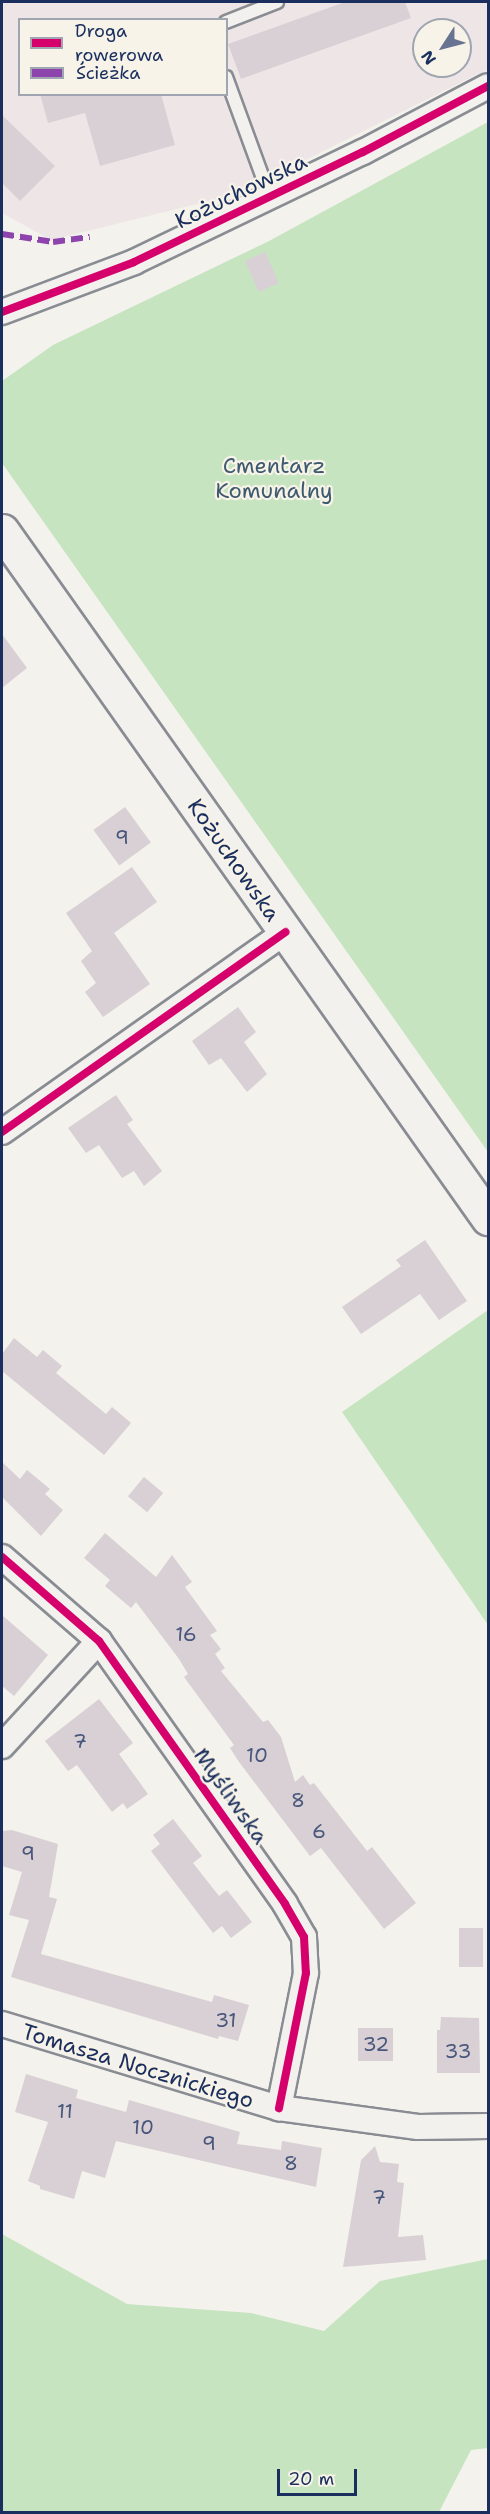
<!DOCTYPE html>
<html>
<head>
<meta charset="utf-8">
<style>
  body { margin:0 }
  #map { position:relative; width:490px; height:2514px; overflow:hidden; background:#f4f2ec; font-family:"Shantell Sans",sans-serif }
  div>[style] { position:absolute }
  .built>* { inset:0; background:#eee6e6 }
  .green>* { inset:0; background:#c7e4c0 }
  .building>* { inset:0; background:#d8d0d5; transform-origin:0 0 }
  .roads { filter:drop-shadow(2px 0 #898c92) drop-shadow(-2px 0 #898c92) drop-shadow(0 2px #898c92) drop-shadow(0 -2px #898c92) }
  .lane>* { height:12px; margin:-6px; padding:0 6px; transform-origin:6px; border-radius:6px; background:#f2f1ed }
  .street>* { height:24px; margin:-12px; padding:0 12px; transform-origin:12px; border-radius:12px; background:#f2f1ed }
  .secondary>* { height:33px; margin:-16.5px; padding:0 16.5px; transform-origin:16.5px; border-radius:16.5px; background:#f2f1ed }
  .quiet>* { height:6px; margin-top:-3px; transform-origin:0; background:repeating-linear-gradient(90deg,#8e44ad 0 12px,transparent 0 18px) }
  .cycleway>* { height:8px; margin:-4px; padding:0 4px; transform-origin:4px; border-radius:4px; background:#d6006c }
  span { translate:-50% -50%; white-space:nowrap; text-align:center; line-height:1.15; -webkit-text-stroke:4.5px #f7f3e8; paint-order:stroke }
  .number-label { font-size:20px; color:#4a577c }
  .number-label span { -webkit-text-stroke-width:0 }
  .street-label { font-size:22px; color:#1b2f5e }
  .park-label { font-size:22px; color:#3d5a6e }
  .frame { position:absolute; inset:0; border:3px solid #1b2f5e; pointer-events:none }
  .legend { position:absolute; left:18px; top:18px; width:210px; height:78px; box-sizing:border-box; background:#f7f3e8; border:2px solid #9fa5b1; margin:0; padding:8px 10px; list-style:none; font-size:18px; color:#1b2f5e }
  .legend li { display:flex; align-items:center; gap:12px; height:30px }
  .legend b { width:30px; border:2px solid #9fa5b1 }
  .north { position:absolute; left:412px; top:18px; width:60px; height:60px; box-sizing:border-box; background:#f7f3e8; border:2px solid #9fa5b1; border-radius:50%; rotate:234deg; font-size:16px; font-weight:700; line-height:24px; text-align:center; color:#1b2f5e }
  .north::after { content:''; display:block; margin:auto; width:21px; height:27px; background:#677390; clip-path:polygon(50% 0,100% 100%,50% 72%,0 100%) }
  .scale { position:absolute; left:277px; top:2469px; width:80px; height:27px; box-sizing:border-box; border:3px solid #1b2f5e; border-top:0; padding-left:8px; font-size:18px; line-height:21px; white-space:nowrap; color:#1b2f5e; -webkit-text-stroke:4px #f7f3e8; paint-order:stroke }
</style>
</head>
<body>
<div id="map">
  <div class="built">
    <div style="clip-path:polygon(evenodd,2px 2px,488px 2px,488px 69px,238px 194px,51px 240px,2px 213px,2px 2px,20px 20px,226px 20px,226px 94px,20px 94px,20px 20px,2px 2px,424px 30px,460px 30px,460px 66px,424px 66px,424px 30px)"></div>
  </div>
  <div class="green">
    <div style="clip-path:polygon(488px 122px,488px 1152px,2px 463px,2px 381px,53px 345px,269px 241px)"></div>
    <div style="clip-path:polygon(488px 1310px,488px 1625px,342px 1412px)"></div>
    <div style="clip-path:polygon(2px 2234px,127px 2304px,251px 2313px,324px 2331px,380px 2281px,488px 2259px,488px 2448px,471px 2450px,439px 2512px,2px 2512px)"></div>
  </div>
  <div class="building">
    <div style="clip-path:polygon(345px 2px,405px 2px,411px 18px,241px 79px,228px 44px)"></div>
    <div style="clip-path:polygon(40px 94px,161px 94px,175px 145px,100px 166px,85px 113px,48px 123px)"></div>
    <div style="clip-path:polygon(2px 115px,55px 166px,20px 201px,2px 183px)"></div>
    <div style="left:265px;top:252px;width:34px;height:22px;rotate:66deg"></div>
    <div style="clip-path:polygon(2px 634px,27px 668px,2px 688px)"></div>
    <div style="left:125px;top:807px;width:44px;height:39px;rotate:54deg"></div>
    <div style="clip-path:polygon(132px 867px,157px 902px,114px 933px,150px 984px,103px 1017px,85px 992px,96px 983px,81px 961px,92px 951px,66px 913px)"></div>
    <div style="clip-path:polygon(238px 1007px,256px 1032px,244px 1042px,267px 1074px,247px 1092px,221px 1058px,209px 1065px,192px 1041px)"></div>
    <div style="clip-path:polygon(116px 1095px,133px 1120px,127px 1124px,162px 1171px,144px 1186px,134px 1171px,122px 1178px,99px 1145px,86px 1153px,68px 1128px)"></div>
    <div style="clip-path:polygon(425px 1240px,467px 1301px,439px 1320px,420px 1294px,361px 1334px,342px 1307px,401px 1266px,396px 1260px)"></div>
    <div style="clip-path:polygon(14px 1338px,37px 1357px,43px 1350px,62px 1366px,56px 1373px,106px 1414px,112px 1407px,131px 1423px,104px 1455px,2px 1371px,2px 1354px)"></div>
    <div style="clip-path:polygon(2px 1462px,20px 1479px,27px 1470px,50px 1489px,45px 1494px,63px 1510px,41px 1536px,2px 1497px)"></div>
    <div style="left:144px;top:1477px;width:25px;height:25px;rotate:40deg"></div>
    <div style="clip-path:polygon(105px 1533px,156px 1577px,172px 1555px,192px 1582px,185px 1587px,217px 1631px,210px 1635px,221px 1649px,215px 1654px,225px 1668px,221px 1671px,263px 1722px,268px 1720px,281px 1737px,295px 1782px,303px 1775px,310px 1785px,314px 1783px,367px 1851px,372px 1847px,416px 1903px,384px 1929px,321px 1848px,310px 1856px,239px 1762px,230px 1748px,234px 1745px,184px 1677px,188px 1674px,179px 1659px,136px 1602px,131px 1608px,105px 1586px,110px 1580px,84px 1558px)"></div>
    <div style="clip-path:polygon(2px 1615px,48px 1655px,14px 1696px,2px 1686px)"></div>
    <div style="clip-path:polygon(99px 1699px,133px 1743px,119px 1754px,148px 1794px,127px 1809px,123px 1803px,112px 1812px,77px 1765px,68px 1771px,45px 1741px)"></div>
    <div style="clip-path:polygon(173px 1819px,202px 1856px,193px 1863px,219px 1896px,227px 1890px,252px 1922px,231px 1938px,222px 1926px,213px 1933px,151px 1851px,160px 1844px,153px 1835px)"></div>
    <div style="clip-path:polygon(12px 1830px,58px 1844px,49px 1897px,57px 1899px,41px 1954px,212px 2002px,214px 1995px,249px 2005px,238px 2041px,219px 2036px,218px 2039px,11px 1977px,29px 1920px,9px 1915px,22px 1872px,2px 1866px,2px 1831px)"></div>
    <div style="left:459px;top:1928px;width:24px;height:39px"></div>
    <div style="clip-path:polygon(441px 2017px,479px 2018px,480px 2073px,437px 2073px,437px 2030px,440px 2030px)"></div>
    <div style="left:358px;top:2028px;width:35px;height:33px"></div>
    <div style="clip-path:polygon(26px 2074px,78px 2090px,76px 2098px,126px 2112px,129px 2100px,240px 2132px,237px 2144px,281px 2150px,282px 2141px,322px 2148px,316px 2187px,116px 2141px,105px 2178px,82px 2171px,74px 2199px,40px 2189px,40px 2186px,28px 2181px,48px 2122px,15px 2112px)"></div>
    <div style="clip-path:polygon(375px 2146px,380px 2162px,399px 2164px,397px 2182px,404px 2183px,398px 2237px,423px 2235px,426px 2260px,343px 2267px,361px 2160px)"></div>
  </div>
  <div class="roads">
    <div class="lane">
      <div style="left:226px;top:22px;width:55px;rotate:-21.4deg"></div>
      <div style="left:226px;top:77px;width:128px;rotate:69.9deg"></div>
    </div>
    <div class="street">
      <div style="left:2px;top:312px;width:141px;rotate:-20.7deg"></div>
      <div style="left:134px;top:262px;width:254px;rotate:-25.7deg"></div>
      <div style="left:363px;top:152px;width:141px;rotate:-27.8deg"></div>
      <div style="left:2px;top:1132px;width:347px;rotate:-35.2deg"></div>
      <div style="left:2px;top:1557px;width:128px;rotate:40.9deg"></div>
      <div style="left:99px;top:1641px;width:322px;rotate:54.7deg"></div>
      <div style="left:285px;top:1904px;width:38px;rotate:60deg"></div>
      <div style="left:304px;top:1937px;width:36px;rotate:87deg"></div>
      <div style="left:306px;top:1973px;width:138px;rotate:101.3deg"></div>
      <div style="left:2px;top:1746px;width:143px;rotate:-47.3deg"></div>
      <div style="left:2px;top:2024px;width:289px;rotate:16.9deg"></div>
      <div style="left:279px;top:2108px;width:140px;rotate:7.8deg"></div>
      <div style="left:418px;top:2127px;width:70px;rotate:-0.8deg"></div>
    </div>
    <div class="secondary">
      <div style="left:2px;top:531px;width:842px;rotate:54.72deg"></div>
    </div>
  </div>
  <div class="quiet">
    <div style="left:2px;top:234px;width:52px;rotate:8.9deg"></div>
    <div style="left:53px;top:242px;width:37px;rotate:-8deg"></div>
  </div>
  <div class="cycleway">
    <div style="left:2px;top:312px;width:141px;rotate:-20.7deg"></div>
    <div style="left:134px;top:262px;width:254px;rotate:-25.7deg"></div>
    <div style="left:363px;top:152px;width:141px;rotate:-27.8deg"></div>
    <div style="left:2px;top:1132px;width:347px;rotate:-35.2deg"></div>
    <div style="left:2px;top:1557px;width:128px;rotate:40.9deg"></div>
    <div style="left:99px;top:1641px;width:322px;rotate:54.7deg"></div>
    <div style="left:285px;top:1904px;width:38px;rotate:60deg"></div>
    <div style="left:304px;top:1937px;width:36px;rotate:87deg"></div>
    <div style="left:306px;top:1973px;width:138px;rotate:101.3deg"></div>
  </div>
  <div class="number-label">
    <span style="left:122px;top:837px">9</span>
    <span style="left:186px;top:1634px">16</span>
    <span style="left:80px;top:1741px">7</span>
    <span style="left:257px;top:1755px">10</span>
    <span style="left:298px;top:1800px">8</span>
    <span style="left:319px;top:1831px">6</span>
    <span style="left:28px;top:1853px">9</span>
    <span style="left:226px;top:2020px">31</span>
    <span style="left:376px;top:2044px">32</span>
    <span style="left:458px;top:2051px">33</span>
    <span style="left:65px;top:2111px">11</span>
    <span style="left:143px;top:2127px">10</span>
    <span style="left:209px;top:2143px">9</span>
    <span style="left:291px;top:2163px">8</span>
    <span style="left:379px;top:2197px">7</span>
  </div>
  <div class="street-label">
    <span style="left:241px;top:191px;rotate:-26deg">Kożuchowska</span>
    <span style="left:234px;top:860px;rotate:55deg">Kożuchowska</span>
    <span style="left:231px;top:1796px;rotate:55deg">Myśliwska</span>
    <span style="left:138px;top:2066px;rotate:17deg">Tomasza Nocznickiego</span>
  </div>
  <div class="park-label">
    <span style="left:274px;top:478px">Cmentarz<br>Komunalny</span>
  </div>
  <div class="frame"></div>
  <ul class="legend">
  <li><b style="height:8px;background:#d6006c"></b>Droga rowerowa</li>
  <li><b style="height:8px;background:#8e44ad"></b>Ścieżka</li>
  </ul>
  <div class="north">N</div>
  <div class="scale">20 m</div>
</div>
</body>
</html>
